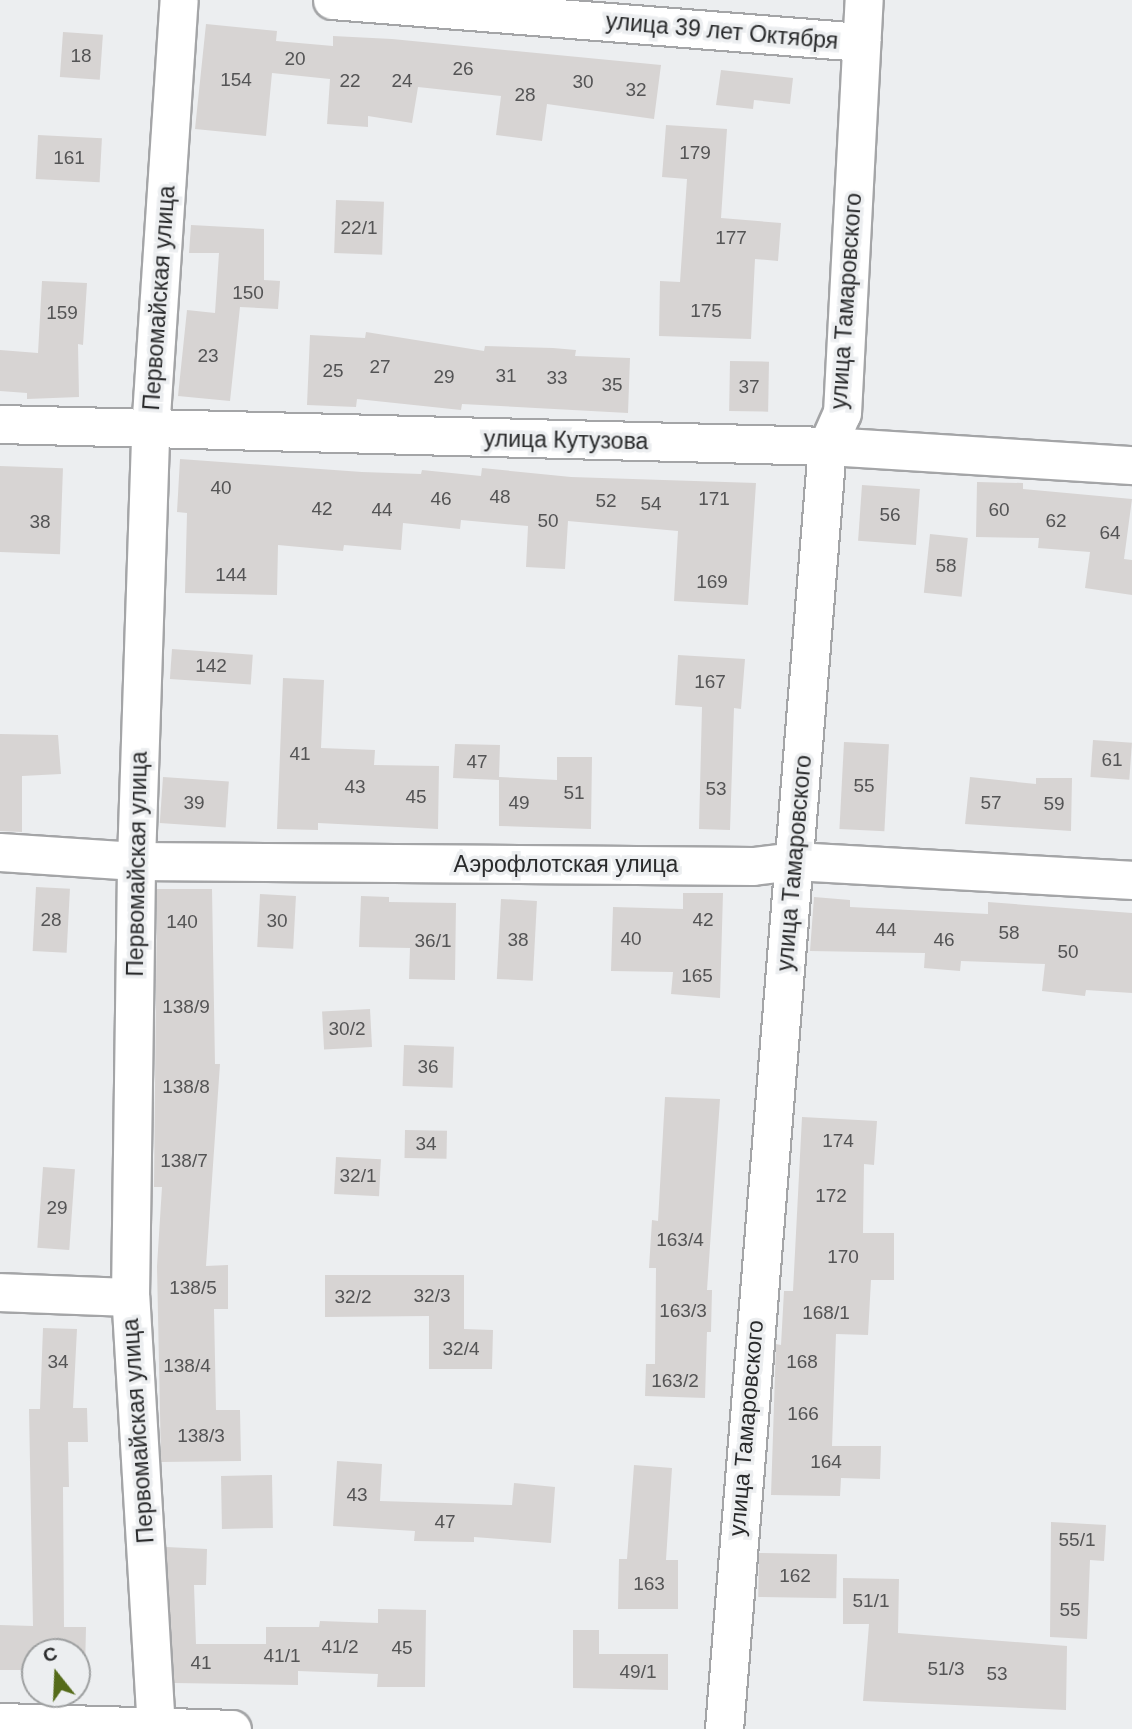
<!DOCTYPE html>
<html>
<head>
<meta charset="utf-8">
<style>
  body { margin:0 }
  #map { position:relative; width:1132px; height:1729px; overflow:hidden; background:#eceef0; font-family:Arial,sans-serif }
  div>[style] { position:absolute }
  .building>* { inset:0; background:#d7d4d3; transform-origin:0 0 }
  .roads { filter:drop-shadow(2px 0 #a4a5a7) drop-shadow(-2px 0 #a4a5a7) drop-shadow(0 2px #a4a5a7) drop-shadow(0 -2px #a4a5a7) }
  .minor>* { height:37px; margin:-18.5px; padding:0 18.5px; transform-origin:18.5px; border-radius:18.5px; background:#fff }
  span { translate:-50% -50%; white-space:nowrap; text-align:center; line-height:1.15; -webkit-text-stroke:7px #eceef0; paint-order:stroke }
  .number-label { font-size:19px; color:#545455 }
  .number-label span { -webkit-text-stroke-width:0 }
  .street-label { font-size:23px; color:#292a2b }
  .north { position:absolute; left:21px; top:1638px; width:70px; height:70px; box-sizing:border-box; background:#eceef0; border:2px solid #9ea0a1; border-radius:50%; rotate:342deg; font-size:19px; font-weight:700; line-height:28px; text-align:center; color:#292a2b }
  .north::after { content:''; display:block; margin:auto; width:24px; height:32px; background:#556b1a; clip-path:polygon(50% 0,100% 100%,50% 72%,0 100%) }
</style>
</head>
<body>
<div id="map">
  <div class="building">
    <div style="clip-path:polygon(206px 24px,277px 31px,276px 41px,333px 46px,333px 36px,392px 39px,661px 65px,654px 119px,547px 104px,542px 141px,496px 135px,501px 96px,418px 87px,412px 123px,368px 116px,368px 127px,327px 124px,330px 79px,272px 73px,266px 136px,195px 129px)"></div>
    <div style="left:63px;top:32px;width:40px;height:45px;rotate:4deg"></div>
    <div style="clip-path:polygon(721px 70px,793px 78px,790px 104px,754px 100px,753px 109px,716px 105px)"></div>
    <div style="clip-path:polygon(666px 125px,727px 129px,721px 218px,781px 223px,778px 261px,755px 259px,751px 339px,659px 336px,660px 281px,680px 282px,687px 179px,662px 177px)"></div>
    <div style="left:38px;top:135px;width:64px;height:44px;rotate:3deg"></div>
    <div style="left:336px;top:200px;width:48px;height:53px;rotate:2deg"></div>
    <div style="clip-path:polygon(191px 225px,264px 229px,264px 280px,280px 281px,278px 309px,240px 307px,230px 401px,178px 396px,187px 310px,215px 313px,219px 253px,189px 253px)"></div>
    <div style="clip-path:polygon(42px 281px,87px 283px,83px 345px,78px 344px,79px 397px,27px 399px,27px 393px,0 391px,0 350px,38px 353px)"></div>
    <div style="clip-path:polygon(366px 332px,484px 351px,485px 346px,553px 348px,576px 350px,575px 356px,630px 358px,628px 413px,462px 404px,461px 410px,357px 399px,356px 407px,307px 405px,310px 335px,365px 338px)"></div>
    <div style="left:730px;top:361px;width:39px;height:50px;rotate:1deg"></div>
    <div style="clip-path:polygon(180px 459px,362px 472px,421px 474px,422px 470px,481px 476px,482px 468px,571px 477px,756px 483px,748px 605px,674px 601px,678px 531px,568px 521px,565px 569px,526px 567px,528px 526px,461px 520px,460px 529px,403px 523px,401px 550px,344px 545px,343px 551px,278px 545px,277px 595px,185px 593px,187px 513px,177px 512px)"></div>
    <div style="left:0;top:466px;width:63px;height:86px;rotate:2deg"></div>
    <div style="clip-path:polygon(977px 482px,1023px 483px,1023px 489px,1132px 499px,1124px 559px,1132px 560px,1132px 595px,1085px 588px,1090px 552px,1038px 548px,1039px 538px,976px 537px)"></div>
    <div style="left:862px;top:485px;width:58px;height:56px;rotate:4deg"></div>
    <div style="left:930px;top:534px;width:38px;height:59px;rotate:6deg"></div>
    <div style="left:172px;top:649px;width:81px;height:30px;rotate:4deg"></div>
    <div style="clip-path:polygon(678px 655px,745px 659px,741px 709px,734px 708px,730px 830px,699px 829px,702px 707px,675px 705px)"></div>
    <div style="clip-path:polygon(283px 678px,324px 680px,321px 748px,375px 750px,374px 765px,439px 766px,438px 829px,318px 823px,318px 830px,277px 829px)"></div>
    <div style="clip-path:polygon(0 734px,58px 735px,61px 774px,22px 776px,22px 832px,0 831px)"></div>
    <div style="left:1093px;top:740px;width:39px;height:37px;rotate:4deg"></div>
    <div style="left:844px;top:742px;width:45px;height:87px;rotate:3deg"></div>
    <div style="clip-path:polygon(455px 744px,500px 745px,499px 777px,557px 780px,557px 757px,592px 757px,591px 829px,499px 826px,499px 780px,453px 778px)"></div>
    <div style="left:163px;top:777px;width:66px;height:46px;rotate:4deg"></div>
    <div style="clip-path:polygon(970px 777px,1036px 784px,1036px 778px,1072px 778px,1071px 831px,965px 824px)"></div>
    <div style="left:36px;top:887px;width:34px;height:64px;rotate:3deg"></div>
    <div style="clip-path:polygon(157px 889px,212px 889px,215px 1064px,220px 1064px,206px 1266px,228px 1265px,228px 1309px,214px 1309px,216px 1410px,240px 1410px,241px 1461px,161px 1462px,157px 1266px,162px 1187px,154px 1187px)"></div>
    <div style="clip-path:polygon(683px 893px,723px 893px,720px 998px,671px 994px,673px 972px,611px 971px,613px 907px,683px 909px)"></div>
    <div style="left:260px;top:894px;width:36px;height:53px;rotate:3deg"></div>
    <div style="clip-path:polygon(361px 896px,389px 897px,389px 902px,456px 903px,455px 980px,409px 979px,410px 948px,359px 947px)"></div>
    <div style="clip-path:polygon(814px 897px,850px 900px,850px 907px,988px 914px,988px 902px,1132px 913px,1132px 993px,1086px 990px,1085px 996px,1042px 991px,1045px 964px,961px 961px,960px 971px,924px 968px,925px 953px,810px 951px)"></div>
    <div style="left:501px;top:899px;width:36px;height:80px;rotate:3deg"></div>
    <div style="left:370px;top:1009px;width:38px;height:48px;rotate:87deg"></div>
    <div style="left:404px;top:1045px;width:50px;height:41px;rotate:2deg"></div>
    <div style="clip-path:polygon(665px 1097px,720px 1099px,707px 1290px,712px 1290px,711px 1332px,707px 1332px,705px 1398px,645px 1396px,646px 1364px,655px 1364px,656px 1268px,649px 1268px,652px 1220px,658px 1221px)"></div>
    <div style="clip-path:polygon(802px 1117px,877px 1121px,874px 1165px,864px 1164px,863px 1233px,894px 1233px,894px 1280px,871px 1280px,868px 1335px,836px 1334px,832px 1446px,881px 1446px,880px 1479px,841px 1478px,840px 1496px,771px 1495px,776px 1344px,781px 1345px,784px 1291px,793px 1291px)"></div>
    <div style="left:405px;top:1130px;width:42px;height:28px;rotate:1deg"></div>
    <div style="left:336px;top:1157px;width:45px;height:37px;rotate:3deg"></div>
    <div style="left:43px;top:1167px;width:32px;height:81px;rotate:4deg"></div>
    <div style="clip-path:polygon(325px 1275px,464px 1275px,464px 1329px,493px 1330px,492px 1369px,429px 1369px,429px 1316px,325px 1317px)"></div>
    <div style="clip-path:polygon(43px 1328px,77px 1329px,73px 1408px,87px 1408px,88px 1442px,68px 1442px,69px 1487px,63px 1487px,64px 1627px,86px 1627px,85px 1671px,77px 1671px,77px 1652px,35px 1652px,35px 1670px,0 1670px,0 1625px,33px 1626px,29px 1409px,40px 1409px)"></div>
    <div style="clip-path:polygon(337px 1461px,382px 1464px,380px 1501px,512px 1505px,514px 1483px,555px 1487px,551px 1543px,474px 1537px,474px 1542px,414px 1541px,415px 1531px,333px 1526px)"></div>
    <div style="clip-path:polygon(634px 1465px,672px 1468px,666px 1560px,678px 1560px,678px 1609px,618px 1609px,619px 1559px,627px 1559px)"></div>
    <div style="left:272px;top:1475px;width:53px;height:51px;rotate:89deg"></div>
    <div style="clip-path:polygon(1051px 1522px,1106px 1525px,1104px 1561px,1090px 1560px,1087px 1639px,1050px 1637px)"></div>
    <div style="clip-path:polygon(166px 1547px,207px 1549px,206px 1585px,194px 1585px,196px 1644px,266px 1644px,266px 1627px,319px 1627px,320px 1621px,378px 1623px,378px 1609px,426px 1610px,425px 1687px,377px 1687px,378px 1674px,298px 1671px,298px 1685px,174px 1683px)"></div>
    <div style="left:759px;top:1553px;width:78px;height:44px;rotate:1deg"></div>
    <div style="clip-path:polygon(843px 1578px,899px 1579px,898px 1633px,1067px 1646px,1066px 1710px,863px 1701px,869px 1624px,843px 1624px)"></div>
    <div style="clip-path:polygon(573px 1630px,599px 1630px,599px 1654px,668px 1654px,668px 1690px,573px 1688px)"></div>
  </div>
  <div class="roads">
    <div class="minor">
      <div style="left:332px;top:0;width:531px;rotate:4.54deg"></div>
      <div style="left:0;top:424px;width:827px;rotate:1.52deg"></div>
      <div style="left:827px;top:446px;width:306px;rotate:3.6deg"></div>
      <div style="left:0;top:852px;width:136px;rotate:3.8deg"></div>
      <div style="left:136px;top:861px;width:617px;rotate:0.46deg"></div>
      <div style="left:753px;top:866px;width:41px;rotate:-7deg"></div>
      <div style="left:794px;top:861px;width:339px;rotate:3.2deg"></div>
      <div style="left:0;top:1292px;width:130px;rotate:2.2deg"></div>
      <div style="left:0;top:1722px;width:232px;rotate:1.7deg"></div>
      <div style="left:156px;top:1729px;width:433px;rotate:-93.4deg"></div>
      <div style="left:130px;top:1297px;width:436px;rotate:-89.2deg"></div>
      <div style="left:136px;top:861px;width:430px;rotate:-88.1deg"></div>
      <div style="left:150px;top:431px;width:432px;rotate:-86.2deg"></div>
      <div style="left:724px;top:1729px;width:1287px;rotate:-85.41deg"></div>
      <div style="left:827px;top:446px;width:36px;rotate:-66deg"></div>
      <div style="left:842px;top:413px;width:414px;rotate:-87deg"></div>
    </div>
  </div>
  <div class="number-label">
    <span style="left:81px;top:56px">18</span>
    <span style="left:295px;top:59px">20</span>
    <span style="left:463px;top:69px">26</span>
    <span style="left:236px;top:80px">154</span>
    <span style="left:350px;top:81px">22</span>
    <span style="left:402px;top:81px">24</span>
    <span style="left:583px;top:82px">30</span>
    <span style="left:636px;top:90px">32</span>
    <span style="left:525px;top:95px">28</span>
    <span style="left:695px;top:153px">179</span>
    <span style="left:69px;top:158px">161</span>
    <span style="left:359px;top:228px">22/1</span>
    <span style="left:731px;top:238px">177</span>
    <span style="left:248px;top:293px">150</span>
    <span style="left:706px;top:311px">175</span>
    <span style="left:62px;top:313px">159</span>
    <span style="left:208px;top:356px">23</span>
    <span style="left:380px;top:367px">27</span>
    <span style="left:333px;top:371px">25</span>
    <span style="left:506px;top:376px">31</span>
    <span style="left:444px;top:377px">29</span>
    <span style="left:557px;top:378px">33</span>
    <span style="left:612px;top:385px">35</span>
    <span style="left:749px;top:387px">37</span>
    <span style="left:221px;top:488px">40</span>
    <span style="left:500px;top:497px">48</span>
    <span style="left:441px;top:499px">46</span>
    <span style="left:714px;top:499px">171</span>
    <span style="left:606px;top:501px">52</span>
    <span style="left:651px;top:504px">54</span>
    <span style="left:322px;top:509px">42</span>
    <span style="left:382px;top:510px">44</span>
    <span style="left:999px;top:510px">60</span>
    <span style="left:890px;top:515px">56</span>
    <span style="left:548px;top:521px">50</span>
    <span style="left:1056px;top:521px">62</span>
    <span style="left:40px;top:522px">38</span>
    <span style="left:1110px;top:533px">64</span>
    <span style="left:946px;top:566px">58</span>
    <span style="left:231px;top:575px">144</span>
    <span style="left:712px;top:582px">169</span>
    <span style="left:211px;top:666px">142</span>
    <span style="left:710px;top:682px">167</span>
    <span style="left:300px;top:754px">41</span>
    <span style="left:1112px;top:760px">61</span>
    <span style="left:477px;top:762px">47</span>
    <span style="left:864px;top:786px">55</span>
    <span style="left:355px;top:787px">43</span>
    <span style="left:716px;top:789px">53</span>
    <span style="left:574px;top:793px">51</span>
    <span style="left:416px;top:797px">45</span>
    <span style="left:194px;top:803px">39</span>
    <span style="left:519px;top:803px">49</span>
    <span style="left:991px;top:803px">57</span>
    <span style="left:1054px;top:804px">59</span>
    <span style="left:51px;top:920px">28</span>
    <span style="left:703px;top:920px">42</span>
    <span style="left:277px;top:921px">30</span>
    <span style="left:182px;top:922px">140</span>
    <span style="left:886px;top:930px">44</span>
    <span style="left:1009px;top:933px">58</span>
    <span style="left:631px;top:939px">40</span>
    <span style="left:518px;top:940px">38</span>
    <span style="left:944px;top:940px">46</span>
    <span style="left:433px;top:941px">36/1</span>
    <span style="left:1068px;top:952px">50</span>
    <span style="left:697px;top:976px">165</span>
    <span style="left:186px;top:1007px">138/9</span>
    <span style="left:347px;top:1029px">30/2</span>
    <span style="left:428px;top:1067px">36</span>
    <span style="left:186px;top:1087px">138/8</span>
    <span style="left:838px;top:1141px">174</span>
    <span style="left:426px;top:1144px">34</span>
    <span style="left:184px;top:1161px">138/7</span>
    <span style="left:358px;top:1176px">32/1</span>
    <span style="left:831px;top:1196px">172</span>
    <span style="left:57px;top:1208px">29</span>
    <span style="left:680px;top:1240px">163/4</span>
    <span style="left:843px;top:1257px">170</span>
    <span style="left:193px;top:1288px">138/5</span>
    <span style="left:432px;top:1296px">32/3</span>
    <span style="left:353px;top:1297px">32/2</span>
    <span style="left:683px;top:1311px">163/3</span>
    <span style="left:826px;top:1313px">168/1</span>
    <span style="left:461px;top:1349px">32/4</span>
    <span style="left:58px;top:1362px">34</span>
    <span style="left:802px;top:1362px">168</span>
    <span style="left:187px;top:1366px">138/4</span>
    <span style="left:675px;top:1381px">163/2</span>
    <span style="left:803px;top:1414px">166</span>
    <span style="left:201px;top:1436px">138/3</span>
    <span style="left:826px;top:1462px">164</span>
    <span style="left:357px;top:1495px">43</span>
    <span style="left:445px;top:1522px">47</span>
    <span style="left:1077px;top:1540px">55/1</span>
    <span style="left:795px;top:1576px">162</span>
    <span style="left:649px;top:1584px">163</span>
    <span style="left:871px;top:1601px">51/1</span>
    <span style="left:1070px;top:1610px">55</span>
    <span style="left:340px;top:1647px">41/2</span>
    <span style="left:402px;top:1648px">45</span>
    <span style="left:282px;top:1656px">41/1</span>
    <span style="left:201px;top:1663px">41</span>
    <span style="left:946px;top:1669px">51/3</span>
    <span style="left:638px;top:1672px">49/1</span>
    <span style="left:997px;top:1674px">53</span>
  </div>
  <div class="street-label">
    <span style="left:722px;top:31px;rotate:5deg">улица 39 лет Октября</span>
    <span style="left:159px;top:298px;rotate:-86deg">Первомайская улица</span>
    <span style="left:846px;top:301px;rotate:-86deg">улица Тамаровского</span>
    <span style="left:566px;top:440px;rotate:1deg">улица Кутузова</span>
    <span style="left:794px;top:863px;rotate:-85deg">улица Тамаровского</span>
    <span style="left:137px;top:864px;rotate:-89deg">Первомайская улица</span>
    <span style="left:566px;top:864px">Аэрофлотская улица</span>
    <span style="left:746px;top:1428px;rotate:-85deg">улица Тамаровского</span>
    <span style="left:138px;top:1431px;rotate:-94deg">Первомайская улица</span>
  </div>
  <div class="north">С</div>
</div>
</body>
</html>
